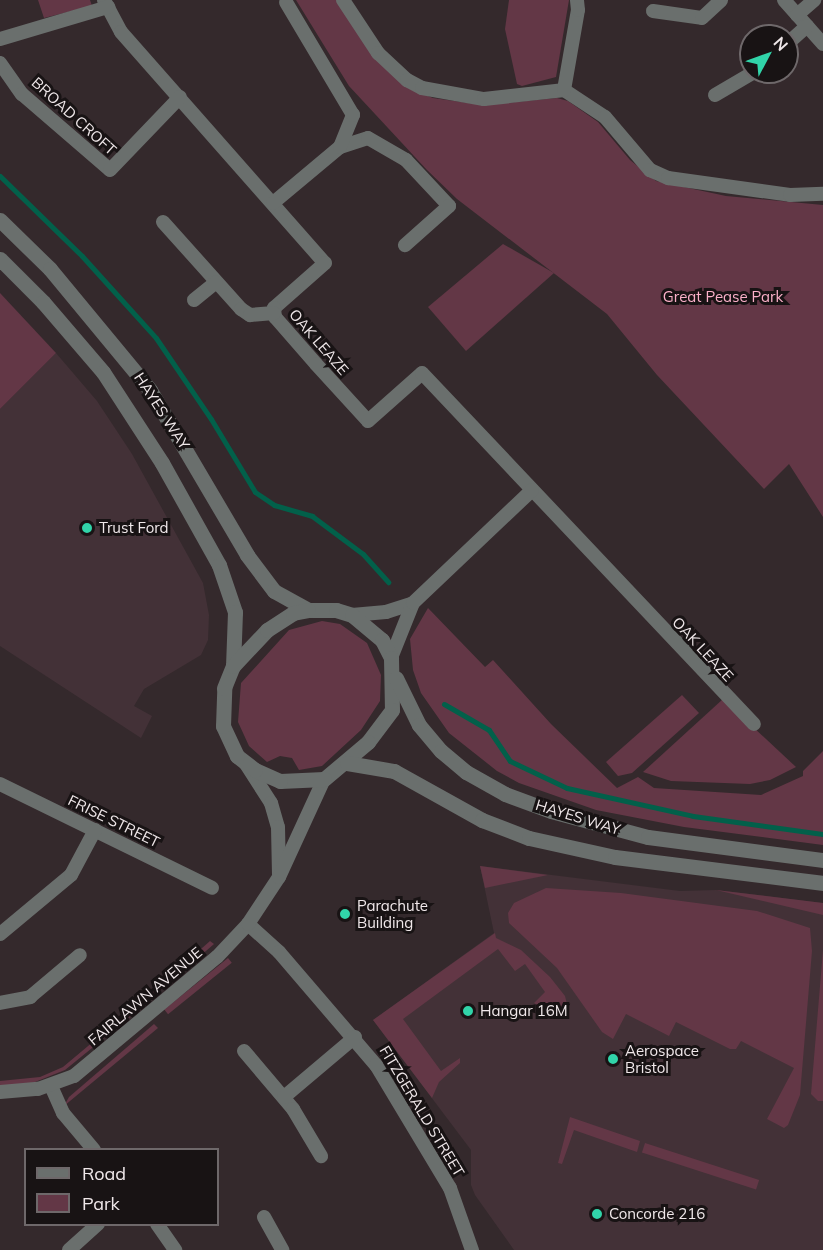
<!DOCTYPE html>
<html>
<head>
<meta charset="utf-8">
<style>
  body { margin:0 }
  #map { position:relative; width:823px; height:1250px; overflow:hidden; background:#34292c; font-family:Mulish,sans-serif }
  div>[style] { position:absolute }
  .built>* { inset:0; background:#433137 }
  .green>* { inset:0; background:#633746; transform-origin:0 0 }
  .stream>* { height:5px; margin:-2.5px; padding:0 2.5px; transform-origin:2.5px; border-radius:2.5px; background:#02604a }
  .minor>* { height:14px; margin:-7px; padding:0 7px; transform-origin:7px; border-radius:7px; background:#6a6f6d }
  .tertiary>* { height:15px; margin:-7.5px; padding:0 7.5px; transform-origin:7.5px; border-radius:7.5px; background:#6a6f6d }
  .dots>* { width:16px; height:16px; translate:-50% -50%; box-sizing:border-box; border:3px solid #181314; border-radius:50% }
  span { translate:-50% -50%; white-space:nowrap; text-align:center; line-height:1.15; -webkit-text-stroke:6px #181314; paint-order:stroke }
  .street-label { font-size:15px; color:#f0e8ea }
  .park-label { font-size:15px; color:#fbb0c9 }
  .poi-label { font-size:15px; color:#f0e8ea }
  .left { translate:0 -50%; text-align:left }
  .legend { position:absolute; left:24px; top:1148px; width:195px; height:78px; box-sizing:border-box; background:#181314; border:2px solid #6e686a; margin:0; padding:8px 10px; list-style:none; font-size:18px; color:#f0e8ea }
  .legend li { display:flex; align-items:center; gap:12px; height:30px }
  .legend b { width:30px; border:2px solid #6e686a }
  .north { position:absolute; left:739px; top:24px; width:60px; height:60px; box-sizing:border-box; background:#181314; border:2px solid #6e686a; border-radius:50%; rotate:49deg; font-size:16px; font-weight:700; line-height:24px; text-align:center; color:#f0e8ea }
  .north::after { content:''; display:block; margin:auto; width:21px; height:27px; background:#31d4a9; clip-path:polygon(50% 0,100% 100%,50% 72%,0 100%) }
</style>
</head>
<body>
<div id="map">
  <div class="built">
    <div style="clip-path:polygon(56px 353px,97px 401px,132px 454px,203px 583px,209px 615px,208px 640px,201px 655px,144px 689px,134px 706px,152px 716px,141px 738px,0 646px,0 409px)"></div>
    <div style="clip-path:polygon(480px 866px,680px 891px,716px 890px,823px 903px,823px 1250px,514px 1250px,475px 1195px,471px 1185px,471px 1150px,373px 1020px,494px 933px)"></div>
  </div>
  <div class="green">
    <div style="clip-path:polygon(38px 0,90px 0,92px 6px,44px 18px)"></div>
    <div style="clip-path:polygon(296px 0,340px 0,418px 92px,433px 98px,483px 105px,557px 98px,568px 101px,598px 122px,630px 160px,656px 181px,726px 196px,823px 205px,823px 517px,789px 464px,764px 489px,657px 375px,607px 314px,457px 199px,427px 170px,349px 86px)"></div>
    <div style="clip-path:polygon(509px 0,569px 0,556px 77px,522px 86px,517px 84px,505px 29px)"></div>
    <div style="clip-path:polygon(503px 244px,554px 273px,466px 351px,428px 307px)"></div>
    <div style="clip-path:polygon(0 293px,56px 353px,0 409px)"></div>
    <div style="clip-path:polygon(428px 608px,485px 667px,493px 660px,551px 724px,617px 788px,638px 777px,654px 788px,761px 795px,803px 776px,803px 771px,823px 751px,823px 845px,684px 827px,596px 810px,519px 783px,497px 771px,449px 733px,421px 693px,413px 670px,410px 639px)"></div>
    <div style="clip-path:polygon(322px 621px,340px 624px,367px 643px,381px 675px,380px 701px,361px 730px,322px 766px,299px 770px,292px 758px,280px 756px,267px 762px,249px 746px,238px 722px,241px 683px,289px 630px)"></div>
    <div style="clip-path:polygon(682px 695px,699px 713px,632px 773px,618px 776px,606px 762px)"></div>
    <div style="clip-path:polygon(723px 699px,796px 767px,770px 780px,750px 784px,671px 781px,643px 772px)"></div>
    <div style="clip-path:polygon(480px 866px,548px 875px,485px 888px)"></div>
    <div style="clip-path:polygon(546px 888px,621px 893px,757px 911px,810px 928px,812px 951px,800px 1095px,788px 1125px,784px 1128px,767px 1119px,794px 1068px,741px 1041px,736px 1049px,730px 1049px,676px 1022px,669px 1036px,626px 1014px,613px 1039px,602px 1032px,557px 968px,509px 923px,508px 913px,514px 903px)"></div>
    <div style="clip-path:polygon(716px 890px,823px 903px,823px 915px)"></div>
    <div style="clip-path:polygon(495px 933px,496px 938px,521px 950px,550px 977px,565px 996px,568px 1008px,559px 1017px,534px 1003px,545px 992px,525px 964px,515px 971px,498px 949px,403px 1019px,441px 1071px,460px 1058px,460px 1063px,439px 1082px,432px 1098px,373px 1020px)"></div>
    <div style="clip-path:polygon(210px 941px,214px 944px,152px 998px,149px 995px)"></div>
    <div style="clip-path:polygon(823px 950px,823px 1101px,818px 1101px,811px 1094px)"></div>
    <div style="left:228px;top:958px;width:6px;height:82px;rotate:51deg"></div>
    <div style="clip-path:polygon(137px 1005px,140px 1009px,65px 1070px,30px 1084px,0 1089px,0 1081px,40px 1077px,63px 1067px)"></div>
    <div style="clip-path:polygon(154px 1024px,158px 1028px,64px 1106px,69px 1097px)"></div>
    <div style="clip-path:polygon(570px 1117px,640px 1141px,637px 1152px,574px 1130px,562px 1164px,558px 1163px)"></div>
    <div style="left:645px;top:1143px;width:120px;height:10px;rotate:18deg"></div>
  </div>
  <div class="stream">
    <div style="left:0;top:176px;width:115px;rotate:44.3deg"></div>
    <div style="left:82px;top:256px;width:110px;rotate:47.9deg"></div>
    <div style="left:156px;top:338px;width:98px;rotate:55.8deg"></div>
    <div style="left:211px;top:419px;width:85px;rotate:58.9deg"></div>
    <div style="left:255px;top:492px;width:23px;rotate:34deg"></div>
    <div style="left:274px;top:505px;width:40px;rotate:16deg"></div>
    <div style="left:312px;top:516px;width:64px;rotate:36.7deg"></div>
    <div style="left:363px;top:554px;width:38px;rotate:48deg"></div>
    <div style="left:444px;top:704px;width:52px;rotate:30deg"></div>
    <div style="left:489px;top:730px;width:37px;rotate:56deg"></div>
    <div style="left:510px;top:761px;width:63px;rotate:25.3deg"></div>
    <div style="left:567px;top:788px;width:129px;rotate:12.5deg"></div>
    <div style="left:693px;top:816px;width:131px;rotate:7.9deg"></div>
  </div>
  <div class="minor">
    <div style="left:104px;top:0;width:36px;rotate:62deg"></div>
    <div style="left:121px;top:32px;width:308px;rotate:48.6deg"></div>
    <div style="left:325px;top:263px;width:68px;rotate:138.6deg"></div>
    <div style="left:274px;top:308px;width:9px;rotate:84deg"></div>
    <div style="left:275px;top:317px;width:62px;rotate:48.9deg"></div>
    <div style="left:316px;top:364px;width:77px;rotate:47.6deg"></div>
    <div style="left:368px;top:421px;width:72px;rotate:-41.6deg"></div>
    <div style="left:422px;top:373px;width:483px;rotate:46.6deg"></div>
    <div style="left:343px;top:0;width:64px;rotate:56.6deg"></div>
    <div style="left:378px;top:53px;width:40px;rotate:43deg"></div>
    <div style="left:407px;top:80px;width:17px;rotate:28deg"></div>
    <div style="left:422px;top:88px;width:63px;rotate:10.1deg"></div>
    <div style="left:484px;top:99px;width:81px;rotate:-6.4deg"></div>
    <div style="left:564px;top:90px;width:49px;rotate:33.4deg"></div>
    <div style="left:605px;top:117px;width:70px;rotate:49.7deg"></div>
    <div style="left:650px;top:170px;width:20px;rotate:24deg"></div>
    <div style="left:668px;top:178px;width:123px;rotate:7.9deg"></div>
    <div style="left:790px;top:195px;width:33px;rotate:-2deg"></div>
    <div style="left:784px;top:0;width:59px;rotate:48.4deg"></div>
    <div style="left:653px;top:11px;width:49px;rotate:8.1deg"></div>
    <div style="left:702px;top:18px;width:26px;rotate:-43deg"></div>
    <div style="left:797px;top:15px;width:23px;rotate:-41deg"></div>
    <div style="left:0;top:39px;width:113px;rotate:-16.5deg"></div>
    <div style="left:787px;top:44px;width:27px;rotate:-42deg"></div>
    <div style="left:0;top:63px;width:38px;rotate:55deg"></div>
    <div style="left:22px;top:94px;width:116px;rotate:40.8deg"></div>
    <div style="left:110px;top:170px;width:101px;rotate:-46.2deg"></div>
    <div style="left:564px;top:90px;width:81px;rotate:-80.1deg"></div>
    <div style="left:578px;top:10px;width:10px;rotate:-96deg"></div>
    <div style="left:715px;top:95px;width:45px;rotate:-30.5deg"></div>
    <div style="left:340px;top:147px;width:29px;rotate:-18deg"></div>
    <div style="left:368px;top:138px;width:44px;rotate:30.1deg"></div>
    <div style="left:406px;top:160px;width:63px;rotate:46.9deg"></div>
    <div style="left:449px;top:206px;width:59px;rotate:138.4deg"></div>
    <div style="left:273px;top:203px;width:87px;rotate:-39.9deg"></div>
    <div style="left:340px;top:147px;width:35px;rotate:-68deg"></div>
    <div style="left:353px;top:115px;width:131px;rotate:-120.7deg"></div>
    <div style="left:163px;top:222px;width:117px;rotate:48.1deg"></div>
    <div style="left:241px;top:309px;width:11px;rotate:34deg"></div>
    <div style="left:250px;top:315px;width:24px;rotate:-5deg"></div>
    <div style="left:194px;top:300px;width:28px;rotate:-39deg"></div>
    <div style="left:352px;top:615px;width:34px;rotate:-5deg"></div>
    <div style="left:386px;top:612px;width:28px;rotate:-18deg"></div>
    <div style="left:391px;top:658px;width:59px;rotate:-68.2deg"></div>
    <div style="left:413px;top:603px;width:164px;rotate:-43.5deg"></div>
    <div style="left:246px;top:764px;width:46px;rotate:57.3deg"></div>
    <div style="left:271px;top:803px;width:25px;rotate:74deg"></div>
    <div style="left:278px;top:827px;width:48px;rotate:88.8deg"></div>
    <div style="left:0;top:784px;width:236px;rotate:26.1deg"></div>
    <div style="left:248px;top:924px;width:42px;rotate:42.1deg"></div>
    <div style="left:279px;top:952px;width:149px;rotate:49.4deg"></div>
    <div style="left:376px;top:1065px;width:144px;rotate:59deg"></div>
    <div style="left:450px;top:1188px;width:66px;rotate:70.5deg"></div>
    <div style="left:0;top:934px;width:92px;rotate:-39.7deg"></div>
    <div style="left:71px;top:875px;width:51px;rotate:-61.9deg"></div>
    <div style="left:0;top:1003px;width:31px;rotate:-11deg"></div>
    <div style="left:30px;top:997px;width:65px;rotate:-40deg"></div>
    <div style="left:244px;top:1051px;width:76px;rotate:49.8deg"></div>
    <div style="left:293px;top:1109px;width:55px;rotate:59.2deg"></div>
    <div style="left:51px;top:1086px;width:30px;rotate:66deg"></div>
    <div style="left:63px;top:1113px;width:48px;rotate:50deg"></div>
    <div style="left:0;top:1092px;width:38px;rotate:-5deg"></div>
    <div style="left:38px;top:1089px;width:38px;rotate:-20deg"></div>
    <div style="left:74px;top:1076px;width:186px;rotate:-39.8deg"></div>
    <div style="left:217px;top:957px;width:45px;rotate:-46.8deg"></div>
    <div style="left:248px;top:924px;width:56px;rotate:-56.6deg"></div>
    <div style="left:279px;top:877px;width:108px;rotate:-65.3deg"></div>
    <div style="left:284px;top:1097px;width:93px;rotate:-40.2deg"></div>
    <div style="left:264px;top:1217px;width:38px;rotate:61deg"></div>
    <div style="left:157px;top:1224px;width:32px;rotate:55deg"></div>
    <div style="left:69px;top:1250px;width:39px;rotate:-42deg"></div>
  </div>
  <div class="tertiary">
    <div style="left:0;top:220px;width:70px;rotate:44.4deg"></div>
    <div style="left:50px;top:269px;width:157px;rotate:50.4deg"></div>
    <div style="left:150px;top:390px;width:191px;rotate:59.5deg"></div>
    <div style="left:247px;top:555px;width:45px;rotate:53.1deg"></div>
    <div style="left:274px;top:591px;width:39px;rotate:29deg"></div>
    <div style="left:0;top:259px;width:61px;rotate:45deg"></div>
    <div style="left:43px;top:302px;width:92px;rotate:49.4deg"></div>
    <div style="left:103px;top:372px;width:108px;rotate:57deg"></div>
    <div style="left:162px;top:463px;width:117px;rotate:60.8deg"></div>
    <div style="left:219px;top:565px;width:50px;rotate:71.2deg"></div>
    <div style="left:235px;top:612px;width:54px;rotate:92.1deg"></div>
    <div style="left:308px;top:610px;width:28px"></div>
    <div style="left:336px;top:610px;width:17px;rotate:17deg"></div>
    <div style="left:352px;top:615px;width:39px;rotate:40deg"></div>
    <div style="left:382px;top:640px;width:20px;rotate:63deg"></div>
    <div style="left:391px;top:658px;width:52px;rotate:88.9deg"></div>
    <div style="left:392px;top:710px;width:40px;rotate:127deg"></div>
    <div style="left:368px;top:742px;width:57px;rotate:139.9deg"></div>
    <div style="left:324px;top:779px;width:44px;rotate:177.4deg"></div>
    <div style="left:280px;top:781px;width:27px;rotate:-156deg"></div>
    <div style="left:255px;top:770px;width:23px;rotate:-142deg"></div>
    <div style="left:237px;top:756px;width:33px;rotate:-115deg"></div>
    <div style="left:223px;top:726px;width:38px;rotate:-88deg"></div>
    <div style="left:224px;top:688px;width:24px;rotate:-68deg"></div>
    <div style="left:233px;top:666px;width:50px;rotate:-46.6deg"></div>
    <div style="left:267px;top:630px;width:31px;rotate:-33deg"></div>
    <div style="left:293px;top:613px;width:15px;rotate:-11deg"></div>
    <div style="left:396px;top:678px;width:52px;rotate:63.9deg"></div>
    <div style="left:419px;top:725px;width:34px;rotate:50deg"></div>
    <div style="left:441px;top:751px;width:33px;rotate:40deg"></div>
    <div style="left:466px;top:772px;width:45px;rotate:29.4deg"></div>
    <div style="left:505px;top:794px;width:49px;rotate:20.3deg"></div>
    <div style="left:551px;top:811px;width:100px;rotate:15deg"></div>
    <div style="left:648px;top:837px;width:177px;rotate:7.5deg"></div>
    <div style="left:347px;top:763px;width:48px;rotate:9.7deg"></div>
    <div style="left:394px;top:771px;width:101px;rotate:29.1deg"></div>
    <div style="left:482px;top:820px;width:50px;rotate:21deg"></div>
    <div style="left:529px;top:838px;width:88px;rotate:12.5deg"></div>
    <div style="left:615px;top:857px;width:210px;rotate:7.1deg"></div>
  </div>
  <div class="dots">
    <div style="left:87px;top:528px;background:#31d4a9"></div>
    <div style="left:345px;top:914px;background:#31d4a9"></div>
    <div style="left:468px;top:1011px;background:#31d4a9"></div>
    <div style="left:613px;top:1059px;background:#31d4a9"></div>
    <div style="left:597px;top:1214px;background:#31d4a9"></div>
  </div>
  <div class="street-label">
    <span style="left:74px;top:116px;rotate:42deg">BROAD CROFT</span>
    <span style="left:319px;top:342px;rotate:49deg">OAK LEAZE</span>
    <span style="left:162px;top:411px;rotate:57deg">HAYES WAY</span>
    <span style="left:703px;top:649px;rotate:47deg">OAK LEAZE</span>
    <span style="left:578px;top:817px;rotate:17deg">HAYES WAY</span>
    <span style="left:114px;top:821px;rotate:26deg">FRISE STREET</span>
    <span style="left:145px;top:996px;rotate:-40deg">FAIRLAWN AVENUE</span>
    <span style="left:422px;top:1111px;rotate:59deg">FITZGERALD STREET</span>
  </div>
  <div class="park-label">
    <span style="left:723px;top:297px">Great Pease Park</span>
  </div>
  <div class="poi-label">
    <span class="left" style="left:99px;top:528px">Trust Ford</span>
    <span class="left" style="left:357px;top:914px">Parachute<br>Building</span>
    <span class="left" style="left:480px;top:1011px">Hangar 16M</span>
    <span class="left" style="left:625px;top:1059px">Aerospace<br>Bristol</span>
    <span class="left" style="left:609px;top:1214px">Concorde 216</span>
  </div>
  <ul class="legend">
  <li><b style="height:8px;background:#6a6f6d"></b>Road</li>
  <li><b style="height:16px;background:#633746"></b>Park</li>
  </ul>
  <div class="north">N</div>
</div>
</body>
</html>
